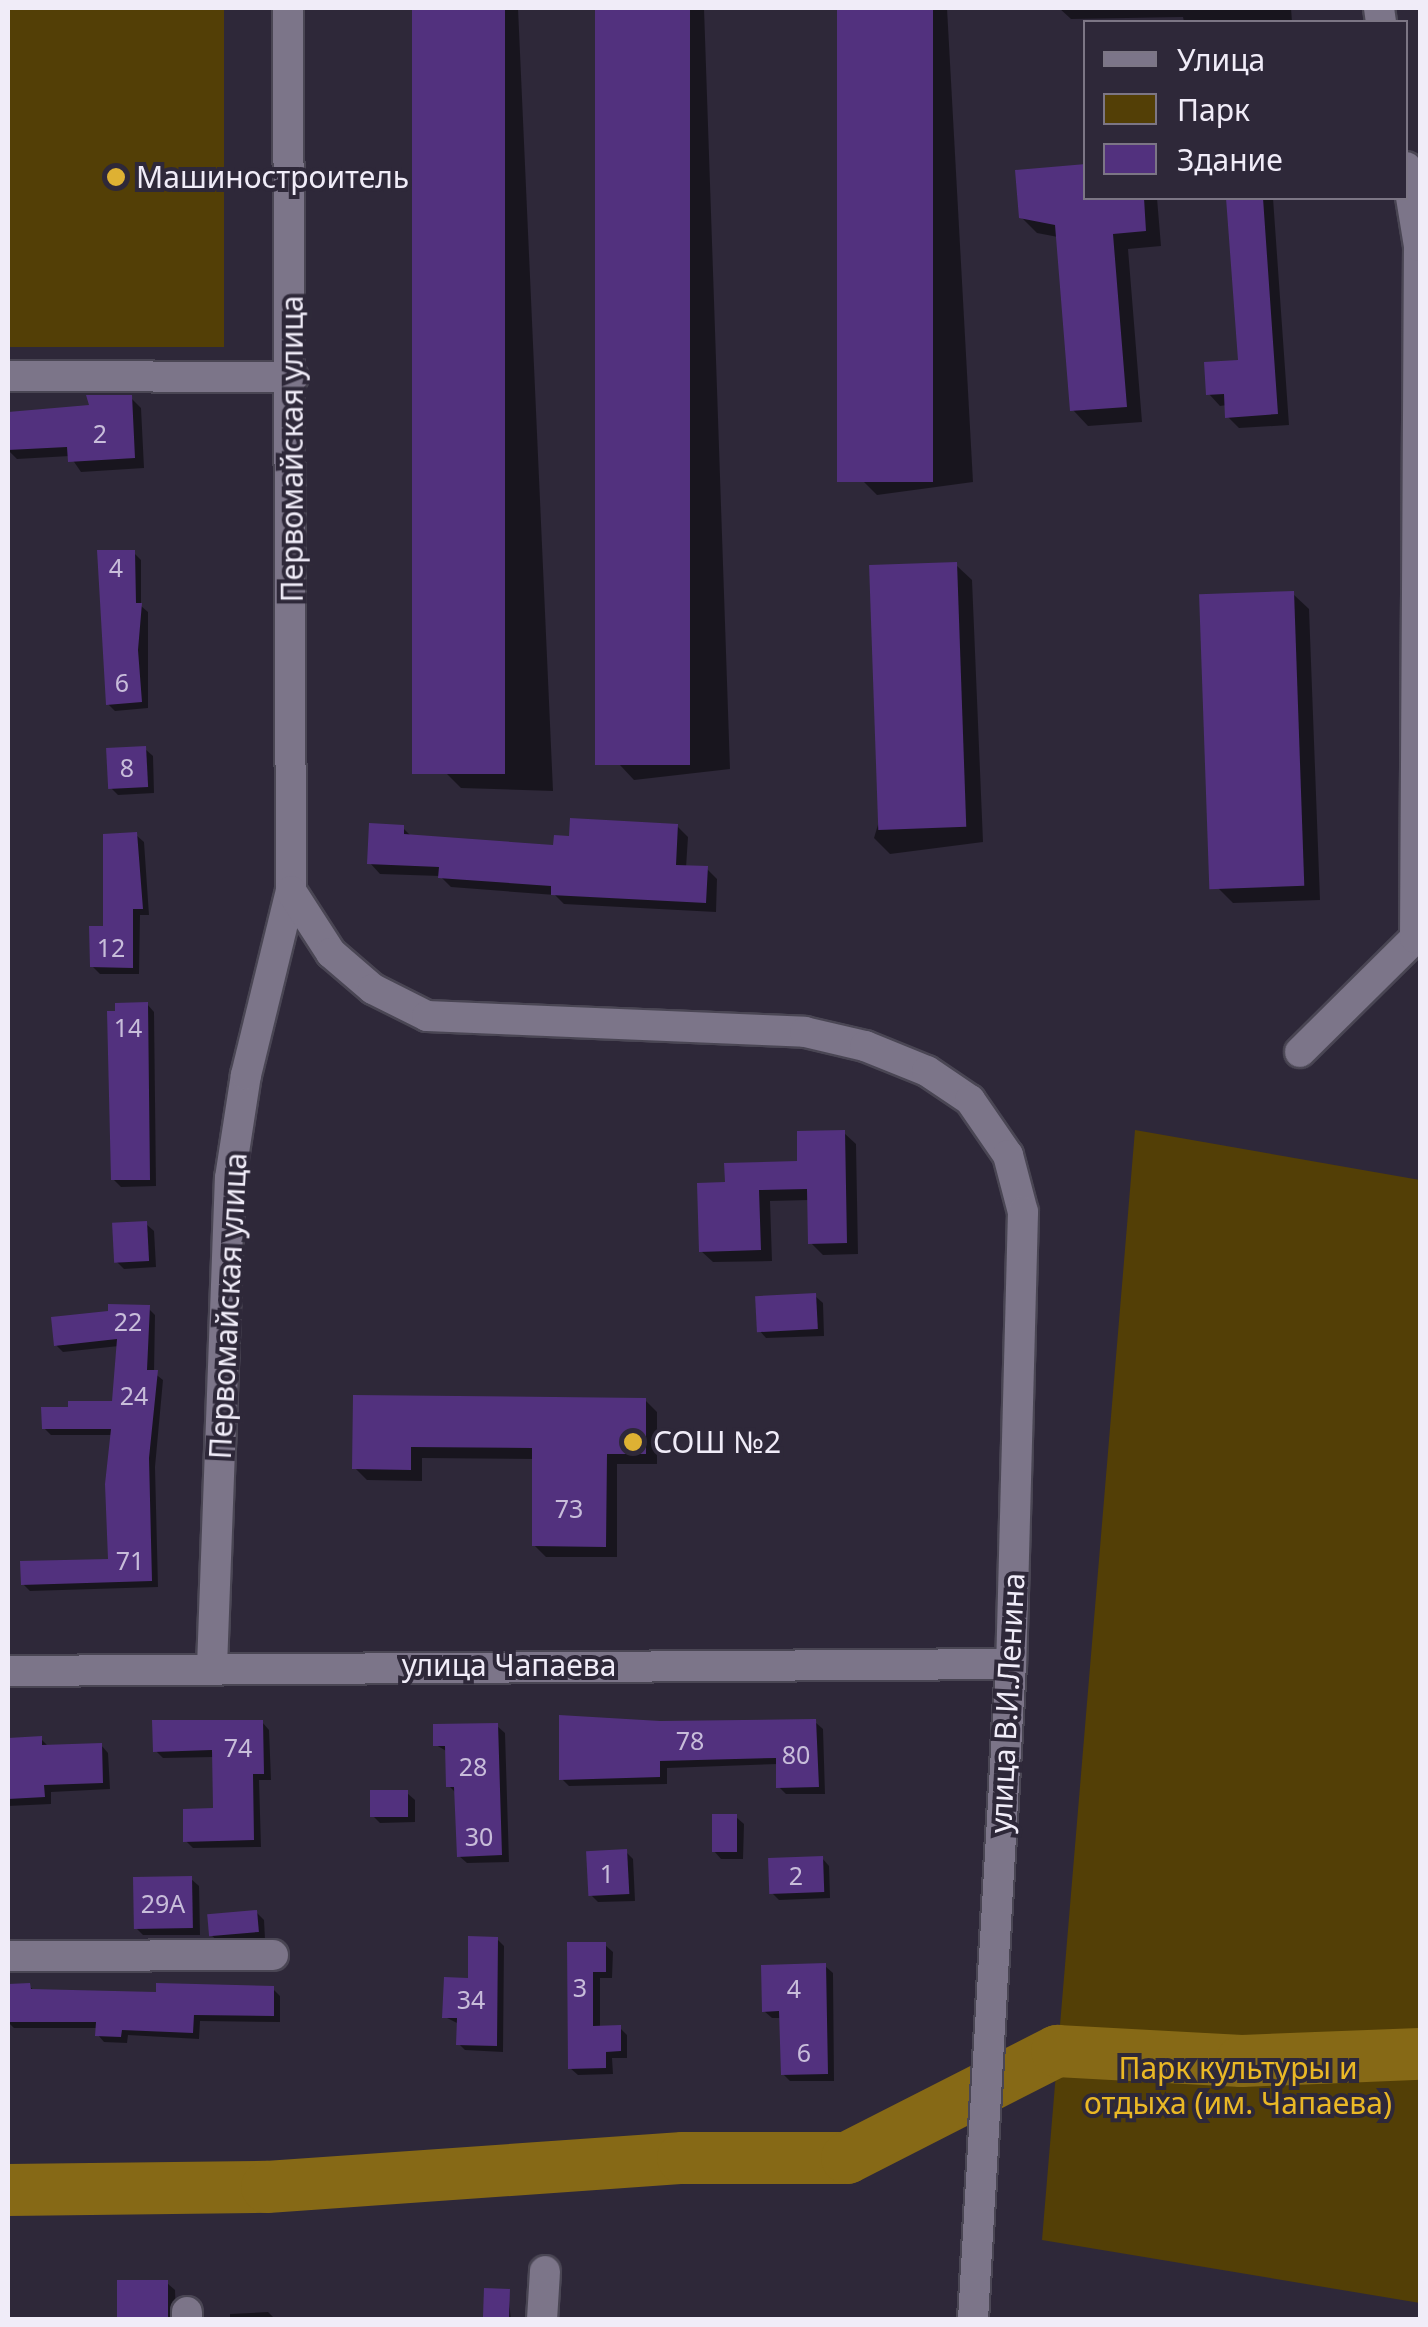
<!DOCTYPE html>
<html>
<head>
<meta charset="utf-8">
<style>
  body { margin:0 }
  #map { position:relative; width:1428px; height:2327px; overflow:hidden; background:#2e2839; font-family:"Noto Sans",sans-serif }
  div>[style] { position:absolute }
  .green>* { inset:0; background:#533f06; transform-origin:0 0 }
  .shadow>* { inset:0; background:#0007 }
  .river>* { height:52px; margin:-26px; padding:0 26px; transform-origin:26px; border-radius:26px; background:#866916 }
  .building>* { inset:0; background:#52317e; transform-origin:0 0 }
  .roads { filter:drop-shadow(2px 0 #4a4654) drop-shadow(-2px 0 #4a4654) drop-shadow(0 2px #4a4654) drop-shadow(0 -2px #4a4654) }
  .street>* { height:30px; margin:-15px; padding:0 15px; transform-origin:15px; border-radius:15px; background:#7c7589 }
  .secondary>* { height:30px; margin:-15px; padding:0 15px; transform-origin:15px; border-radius:15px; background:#7c7589 }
  .dots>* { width:28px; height:28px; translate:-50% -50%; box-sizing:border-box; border:5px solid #2e2839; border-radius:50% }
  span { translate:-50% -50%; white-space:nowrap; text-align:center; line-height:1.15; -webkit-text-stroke:8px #2e2839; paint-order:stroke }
  .number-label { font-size:25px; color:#c8bdda }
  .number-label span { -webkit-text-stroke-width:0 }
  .poi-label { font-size:30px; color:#f0ecf8 }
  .left { translate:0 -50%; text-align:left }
  .street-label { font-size:30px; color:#f0ecf8 }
  .park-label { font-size:30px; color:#eab825 }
  .frame { position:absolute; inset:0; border:10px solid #f0ecf8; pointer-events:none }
  .legend { position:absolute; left:1083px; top:20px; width:325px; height:180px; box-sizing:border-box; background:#2e2839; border:2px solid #7c7685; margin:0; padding:12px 18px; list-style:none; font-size:30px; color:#f0ecf8 }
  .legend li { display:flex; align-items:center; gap:20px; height:50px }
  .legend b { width:50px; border:2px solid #7c7685 }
</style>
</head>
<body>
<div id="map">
  <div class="green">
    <div style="left:8px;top:8px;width:216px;height:339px"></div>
    <div style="clip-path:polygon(1135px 1130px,1420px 1180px,1420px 2303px,1042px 2240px)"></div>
  </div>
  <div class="shadow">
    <div style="clip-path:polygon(415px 8px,518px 8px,553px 791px,461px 788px,445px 772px)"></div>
    <div style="clip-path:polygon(598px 8px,704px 8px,730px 769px,634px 780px,619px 764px)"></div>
    <div style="clip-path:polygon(839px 8px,947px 8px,973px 482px,877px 495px,862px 480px)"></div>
    <div style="clip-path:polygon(1059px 8px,1291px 8px,1292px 22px,1184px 22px,1183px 17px,1071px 19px)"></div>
    <div style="clip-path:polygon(1086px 198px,1157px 198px,1161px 246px,1128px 249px,1142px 422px,1088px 426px,1073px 410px,1058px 237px,1037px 233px,1021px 217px)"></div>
    <div style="clip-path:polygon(1229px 198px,1273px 198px,1289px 425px,1239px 428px,1228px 417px,1227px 405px,1220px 406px,1209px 394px,1240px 363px)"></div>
    <div style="clip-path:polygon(131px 398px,141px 408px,144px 468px,81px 472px,70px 456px,17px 459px,8px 450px,8px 414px,93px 408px)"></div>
    <div style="clip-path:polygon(134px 553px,141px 560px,141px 606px,148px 612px,148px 708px,115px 711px,108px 704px)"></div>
    <div style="clip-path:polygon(956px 565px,972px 580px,983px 842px,890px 854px,874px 838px)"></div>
    <div style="clip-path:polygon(1293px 594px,1309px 609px,1320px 900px,1233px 903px,1217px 887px)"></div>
    <div style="clip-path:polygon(145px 749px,153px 756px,154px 793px,118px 795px,110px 787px)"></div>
    <div style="clip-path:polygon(677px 826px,688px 837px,686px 868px,707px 869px,717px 879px,716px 912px,564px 904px,555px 895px,451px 887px,440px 876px,380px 874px,370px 863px,403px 828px,412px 837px,556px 847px)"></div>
    <div style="clip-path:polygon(136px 835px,144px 842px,149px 915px,140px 915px,139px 974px,100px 974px,92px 966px)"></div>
    <div style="clip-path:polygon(147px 1004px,154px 1012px,156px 1186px,121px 1187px,113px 1179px)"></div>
    <div style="clip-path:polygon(844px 1133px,856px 1144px,858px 1254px,823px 1255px,811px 1243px,810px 1200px,770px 1201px,772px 1261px,713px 1262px,701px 1251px,727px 1185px,800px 1163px)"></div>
    <div style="clip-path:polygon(146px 1224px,154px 1231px,156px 1267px,124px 1269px,117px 1262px)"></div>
    <div style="clip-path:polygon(815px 1296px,823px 1303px,824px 1336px,766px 1338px,759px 1330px)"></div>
    <div style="clip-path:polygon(148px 1308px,155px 1315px,154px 1373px,163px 1380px,155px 1467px,158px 1587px,30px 1591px,23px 1584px,111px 1562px,113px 1435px,51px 1435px,44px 1428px,114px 1404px,119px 1346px,63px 1352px,56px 1345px)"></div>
    <div style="clip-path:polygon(356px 1397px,645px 1400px,657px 1412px,657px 1464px,617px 1464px,617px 1557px,546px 1557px,534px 1545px,535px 1459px,422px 1458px,422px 1481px,367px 1480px,355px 1468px)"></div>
    <div style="clip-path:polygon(262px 1722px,269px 1730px,271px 1780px,259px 1780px,261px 1847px,193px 1848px,186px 1841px,215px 1811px,214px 1757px,163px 1758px,156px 1751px)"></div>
    <div style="clip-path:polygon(815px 1722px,823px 1729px,825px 1794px,786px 1794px,779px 1787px,778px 1764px,667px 1768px,667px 1784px,569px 1786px,562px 1779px,660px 1724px)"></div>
    <div style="clip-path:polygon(497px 1726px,505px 1733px,509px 1862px,467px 1863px,459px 1856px,457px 1794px,449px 1786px,448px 1752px,436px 1745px)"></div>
    <div style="clip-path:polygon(41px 1739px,50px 1748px,101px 1745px,108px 1753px,110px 1789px,51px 1792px,51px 1804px,8px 1806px,8px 1740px)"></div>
    <div style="clip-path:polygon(407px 1793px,415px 1800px,415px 1822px,380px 1823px,373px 1816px)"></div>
    <div style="clip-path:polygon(736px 1817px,744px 1824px,743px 1859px,721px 1859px,714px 1851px)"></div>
    <div style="clip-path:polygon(626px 1852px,633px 1859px,635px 1901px,598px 1902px,591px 1895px)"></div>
    <div style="clip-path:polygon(822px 1858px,829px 1866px,830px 1898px,779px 1900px,771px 1892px)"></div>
    <div style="clip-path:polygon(191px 1879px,199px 1886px,200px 1935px,143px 1935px,136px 1928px)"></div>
    <div style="clip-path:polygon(256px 1912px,264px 1920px,265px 1939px,219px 1942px,211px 1935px)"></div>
    <div style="clip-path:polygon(497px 1939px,504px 1946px,503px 2052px,465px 2050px,459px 2044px,459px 2024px,445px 2017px)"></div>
    <div style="clip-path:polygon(569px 1945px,605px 1945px,613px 1952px,612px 1978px,600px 1978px,600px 2028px,620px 2028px,627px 2035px,627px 2058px,612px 2058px,613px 2074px,578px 2075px,570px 2068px)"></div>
    <div style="clip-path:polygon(825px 1966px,833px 1973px,834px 2081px,790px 2081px,783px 2074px,782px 2018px,772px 2018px,764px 2011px)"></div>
    <div style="clip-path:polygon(8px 1986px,29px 1986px,36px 1992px,158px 1994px,273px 1989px,280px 1996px,280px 2022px,200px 2021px,199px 2039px,128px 2035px,127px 2043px,104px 2042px,98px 2035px,98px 2028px,14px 2028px,8px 2022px)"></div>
    <div style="clip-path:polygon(167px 2283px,175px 2290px,176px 2320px,121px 2320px)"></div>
    <div style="clip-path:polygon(508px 2292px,511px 2320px,488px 2319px,485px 2316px)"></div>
    <div style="clip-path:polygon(268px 2312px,276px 2320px,230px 2320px,230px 2314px)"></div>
  </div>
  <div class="river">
    <div style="left:8px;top:2190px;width:259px;rotate:-0.7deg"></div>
    <div style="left:267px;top:2187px;width:417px;rotate:-4deg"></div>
    <div style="left:683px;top:2158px;width:164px"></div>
    <div style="left:847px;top:2158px;width:236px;rotate:-27deg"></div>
    <div style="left:1057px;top:2051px;width:185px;rotate:3.1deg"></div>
    <div style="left:1242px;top:2061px;width:178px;rotate:-2.3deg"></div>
  </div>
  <div class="building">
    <div style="left:412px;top:8px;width:93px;height:766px"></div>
    <div style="left:595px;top:8px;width:95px;height:757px"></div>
    <div style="left:837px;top:8px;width:96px;height:474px"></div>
    <div style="clip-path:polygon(1086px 164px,1086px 198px,1144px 198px,1146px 231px,1113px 234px,1127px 407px,1070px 411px,1055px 225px,1019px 218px,1015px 170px)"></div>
    <div style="clip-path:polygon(1226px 198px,1263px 198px,1278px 414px,1225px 418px,1224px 394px,1206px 395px,1204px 362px,1238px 360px)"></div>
    <div style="clip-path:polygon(86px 395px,132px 395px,135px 458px,68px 462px,67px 447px,8px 450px,8px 412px,89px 405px)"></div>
    <div style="clip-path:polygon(97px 550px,135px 550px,136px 603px,142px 603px,138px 650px,142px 702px,106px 705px)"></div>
    <div style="left:957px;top:562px;width:265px;height:88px;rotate:88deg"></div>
    <div style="left:1294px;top:591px;width:295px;height:95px;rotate:88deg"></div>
    <div style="left:146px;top:746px;width:41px;height:40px;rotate:87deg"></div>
    <div style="clip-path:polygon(570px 818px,678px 824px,676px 865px,708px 866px,706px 903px,551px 895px,551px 886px,438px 878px,439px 867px,367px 864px,369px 823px,404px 825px,404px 834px,553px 845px,554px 835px,569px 836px)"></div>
    <div style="clip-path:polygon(137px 832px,143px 909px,133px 909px,133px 968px,90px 967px,89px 926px,103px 926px,103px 834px)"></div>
    <div style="clip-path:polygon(148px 1002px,150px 1180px,111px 1180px,107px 1011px,115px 1011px,115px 1003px)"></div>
    <div style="clip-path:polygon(845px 1130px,847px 1243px,808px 1244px,807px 1189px,759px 1190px,761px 1250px,699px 1252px,697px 1183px,725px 1182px,724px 1163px,797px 1161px,797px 1131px)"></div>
    <div style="left:147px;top:1221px;width:40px;height:35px;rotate:87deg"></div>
    <div style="left:816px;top:1293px;width:36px;height:61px;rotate:87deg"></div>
    <div style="clip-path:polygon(108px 1304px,150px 1305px,147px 1370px,158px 1370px,149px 1458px,152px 1581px,21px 1585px,20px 1561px,108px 1559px,105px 1484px,111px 1429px,42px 1429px,41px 1407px,68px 1407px,68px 1401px,112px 1401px,117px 1339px,54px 1346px,51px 1317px,108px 1311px)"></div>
    <div style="clip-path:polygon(353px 1395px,646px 1398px,646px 1454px,607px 1454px,606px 1547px,532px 1546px,532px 1448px,411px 1447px,411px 1470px,352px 1469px)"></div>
    <div style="clip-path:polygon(559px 1715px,660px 1721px,816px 1719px,819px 1787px,776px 1788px,776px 1758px,660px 1761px,660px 1777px,559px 1780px)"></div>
    <div style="clip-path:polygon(152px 1720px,263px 1720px,264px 1774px,253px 1774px,254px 1840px,183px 1842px,183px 1809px,213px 1808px,212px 1750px,153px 1752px)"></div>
    <div style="clip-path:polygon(498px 1723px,502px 1855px,457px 1857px,454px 1787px,446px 1787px,445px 1746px,433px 1746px,433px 1724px)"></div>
    <div style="clip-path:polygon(42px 1736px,42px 1745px,102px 1743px,103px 1783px,44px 1785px,45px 1797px,8px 1799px,8px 1738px)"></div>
    <div style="left:370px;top:1790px;width:38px;height:27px"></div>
    <div style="left:712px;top:1814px;width:25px;height:38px"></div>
    <div style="left:627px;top:1849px;width:45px;height:41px;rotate:87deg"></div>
    <div style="left:823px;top:1856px;width:36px;height:55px;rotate:88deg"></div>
    <div style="left:192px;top:1876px;width:52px;height:59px;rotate:89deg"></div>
    <div style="left:257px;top:1910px;width:22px;height:50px;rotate:85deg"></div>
    <div style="clip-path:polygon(468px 1936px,498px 1937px,497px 2046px,456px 2045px,457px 2018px,442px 2018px,444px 1977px,468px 1978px)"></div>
    <div style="clip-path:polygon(567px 1942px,606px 1942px,606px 1972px,593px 1972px,593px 2026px,621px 2025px,621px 2051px,606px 2052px,606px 2068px,568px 2069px)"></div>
    <div style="clip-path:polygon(826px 1963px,828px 2074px,781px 2075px,779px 2011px,762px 2012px,761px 1965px)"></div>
    <div style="clip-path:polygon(30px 1983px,31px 1989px,156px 1992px,156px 1983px,274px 1986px,274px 2016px,194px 2015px,193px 2033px,122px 2030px,121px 2037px,95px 2036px,96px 2022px,8px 2022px,8px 1984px)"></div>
    <div style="left:168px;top:2280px;width:40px;height:51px;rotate:90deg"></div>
    <div style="left:484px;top:2288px;width:26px;height:29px;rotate:2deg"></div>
  </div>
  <div class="roads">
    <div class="street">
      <div style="left:1379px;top:8px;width:14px;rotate:82deg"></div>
      <div style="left:8px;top:376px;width:285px;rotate:0.2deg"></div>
      <div style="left:1300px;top:1052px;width:162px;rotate:-44.7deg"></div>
      <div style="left:1415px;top:938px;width:692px;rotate:-89.67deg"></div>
      <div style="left:1419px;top:246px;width:80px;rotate:-99.3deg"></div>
      <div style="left:212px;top:1667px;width:489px;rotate:-87.9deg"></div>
      <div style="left:230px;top:1178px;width:104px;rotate:-81.2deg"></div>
      <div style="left:246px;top:1075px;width:189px;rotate:-76.3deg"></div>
      <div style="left:8px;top:1671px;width:1003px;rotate:-0.4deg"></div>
      <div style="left:8px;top:1956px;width:265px;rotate:-0.2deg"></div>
      <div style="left:187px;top:2320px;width:8px;rotate:-90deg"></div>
      <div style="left:542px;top:2320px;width:49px;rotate:-86.5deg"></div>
    </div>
    <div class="secondary">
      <div style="left:288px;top:8px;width:883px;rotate:89.81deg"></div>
      <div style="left:291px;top:891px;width:74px;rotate:57.2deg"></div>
      <div style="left:331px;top:953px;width:55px;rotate:40.6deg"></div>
      <div style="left:373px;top:989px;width:60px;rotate:26.6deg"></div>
      <div style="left:427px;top:1016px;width:378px;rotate:2.4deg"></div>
      <div style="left:805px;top:1032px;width:62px;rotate:13.1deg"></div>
      <div style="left:865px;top:1046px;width:67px;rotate:22deg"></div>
      <div style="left:927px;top:1071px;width:52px;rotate:34deg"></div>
      <div style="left:970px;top:1100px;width:67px;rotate:55.4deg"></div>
      <div style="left:1008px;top:1155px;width:59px;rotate:75.3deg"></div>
      <div style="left:1023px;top:1212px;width:452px;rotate:91.5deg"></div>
      <div style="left:1011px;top:1664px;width:657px;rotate:93.32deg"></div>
    </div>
  </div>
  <div class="dots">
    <div style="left:116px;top:177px;background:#deb133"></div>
    <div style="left:633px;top:1442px;background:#deb133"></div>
  </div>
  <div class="number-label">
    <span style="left:100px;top:433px">2</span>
    <span style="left:116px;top:567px">4</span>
    <span style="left:122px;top:682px">6</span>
    <span style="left:127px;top:767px">8</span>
    <span style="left:111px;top:947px">12</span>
    <span style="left:128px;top:1027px">14</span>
    <span style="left:128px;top:1321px">22</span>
    <span style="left:134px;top:1395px">24</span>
    <span style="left:569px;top:1508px">73</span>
    <span style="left:130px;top:1560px">71</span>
    <span style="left:690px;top:1740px">78</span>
    <span style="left:238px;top:1747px">74</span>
    <span style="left:796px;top:1754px">80</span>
    <span style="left:473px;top:1766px">28</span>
    <span style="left:479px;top:1836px">30</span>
    <span style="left:607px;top:1873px">1</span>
    <span style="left:796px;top:1875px">2</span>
    <span style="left:163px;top:1903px">29А</span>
    <span style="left:580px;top:1987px">3</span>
    <span style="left:794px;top:1988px">4</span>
    <span style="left:471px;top:1999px">34</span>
    <span style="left:804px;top:2052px">6</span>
  </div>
  <div class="poi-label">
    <span class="left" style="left:136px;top:177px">Машиностроитель</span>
    <span class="left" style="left:653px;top:1442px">СОШ №2</span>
  </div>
  <div class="street-label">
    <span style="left:292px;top:449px;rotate:-90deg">Первомайская улица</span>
    <span style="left:228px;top:1306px;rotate:-87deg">Первомайская улица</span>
    <span style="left:509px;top:1665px">улица Чапаева</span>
    <span style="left:1007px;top:1703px;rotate:-87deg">улица В.И.Ленина</span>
  </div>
  <div class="park-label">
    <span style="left:1238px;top:2085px">Парк культуры и<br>отдыха (им. Чапаева)</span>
  </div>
  <div class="frame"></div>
  <ul class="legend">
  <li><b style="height:12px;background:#7c7589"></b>Улица</li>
  <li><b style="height:28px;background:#533f06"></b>Парк</li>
  <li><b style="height:28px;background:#52317e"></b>Здание</li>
  </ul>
</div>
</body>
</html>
